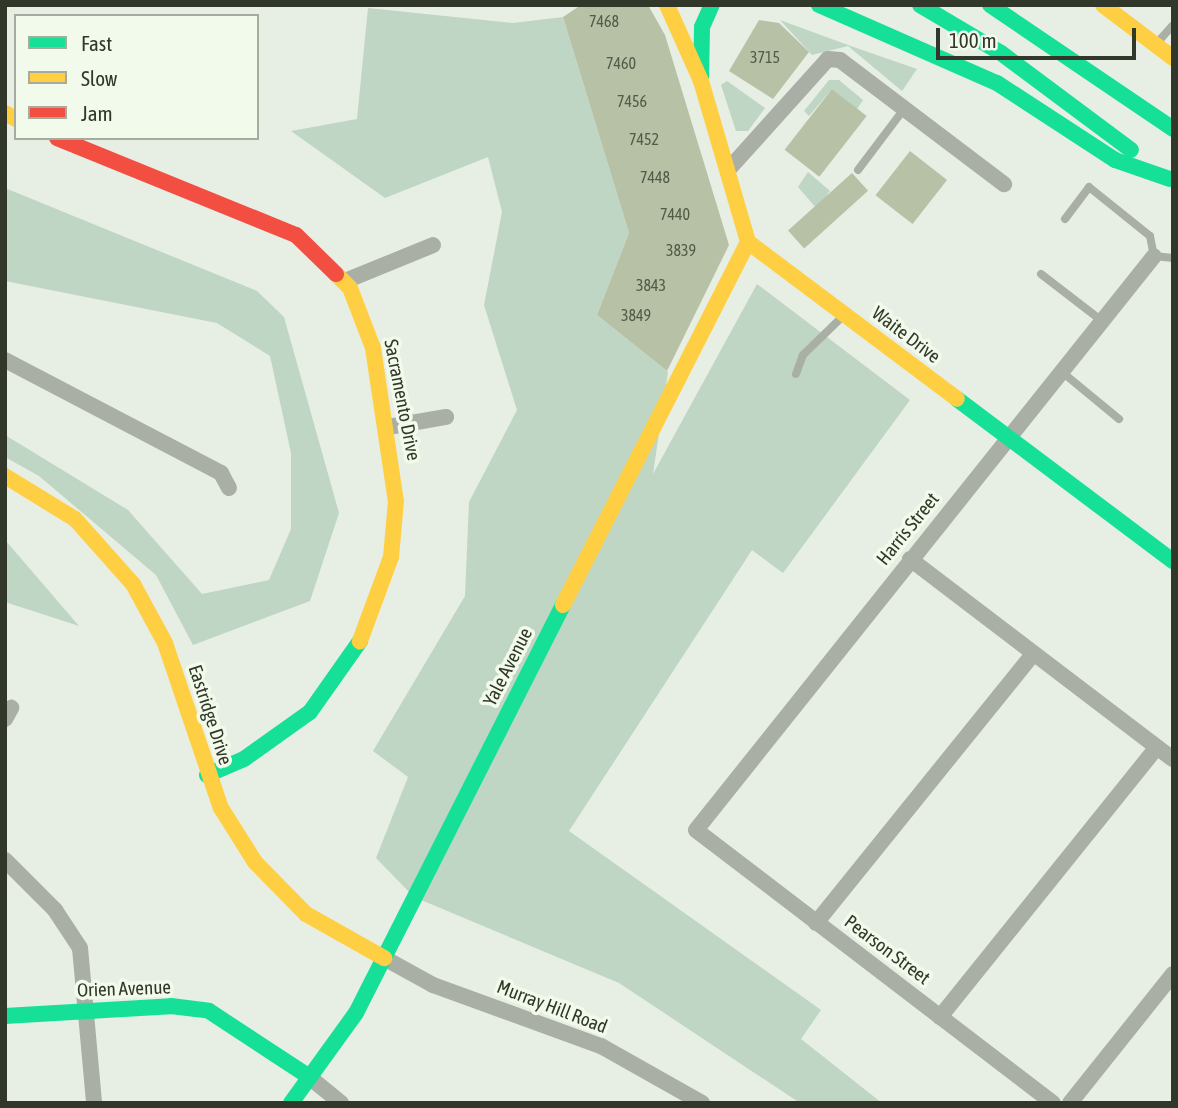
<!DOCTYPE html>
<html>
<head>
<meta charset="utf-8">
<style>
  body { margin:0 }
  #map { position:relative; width:1178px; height:1108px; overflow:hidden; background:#e7eee3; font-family:"Asap Condensed",sans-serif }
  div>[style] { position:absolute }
  .green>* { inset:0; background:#bfd6c5 }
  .building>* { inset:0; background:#b7c1a5; transform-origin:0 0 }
  .lane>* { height:8px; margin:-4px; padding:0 4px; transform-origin:4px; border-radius:4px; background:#aaafa5 }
  .street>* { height:16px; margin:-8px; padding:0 8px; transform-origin:8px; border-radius:8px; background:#aaafa5 }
  .fast>* { height:16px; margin:-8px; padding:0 8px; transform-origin:8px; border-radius:8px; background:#16e098 }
  .slow>* { height:16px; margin:-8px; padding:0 8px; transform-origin:8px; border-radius:8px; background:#ffcf43 }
  .jam>* { height:16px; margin:-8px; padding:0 8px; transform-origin:8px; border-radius:8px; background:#f24e42 }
  span { translate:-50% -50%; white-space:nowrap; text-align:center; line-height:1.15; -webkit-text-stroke:7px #f1faeb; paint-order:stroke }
  .number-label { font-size:16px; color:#535a48 }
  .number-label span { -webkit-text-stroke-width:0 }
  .street-label { font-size:19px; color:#323829 }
  .frame { position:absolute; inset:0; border:7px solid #323829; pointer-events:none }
  .legend { position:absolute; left:14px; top:14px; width:245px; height:126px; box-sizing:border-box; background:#f1faeb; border:2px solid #a5ac9d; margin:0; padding:9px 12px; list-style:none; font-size:21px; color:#323829 }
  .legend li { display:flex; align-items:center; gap:14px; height:35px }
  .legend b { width:35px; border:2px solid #a5ac9d }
  .scale { position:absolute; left:936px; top:28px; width:200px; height:32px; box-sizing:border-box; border:4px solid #323829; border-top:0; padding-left:9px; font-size:21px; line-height:24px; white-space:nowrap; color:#323829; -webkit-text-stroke:5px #f1faeb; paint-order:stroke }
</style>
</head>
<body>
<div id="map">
  <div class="green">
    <div style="clip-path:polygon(368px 8px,513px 23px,563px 17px,629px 233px,597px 315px,668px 372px,653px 474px,757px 284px,910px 400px,783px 573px,752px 550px,569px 831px,821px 1010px,801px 1039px,882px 1103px,800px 1103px,619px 983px,414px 897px,376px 858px,408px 777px,373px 751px,465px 596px,469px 502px,517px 410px,484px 305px,502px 212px,488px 157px,385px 198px,291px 131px,357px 119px)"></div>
    <div style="clip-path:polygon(780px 20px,848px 45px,917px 69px,902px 91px,848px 46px,812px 55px)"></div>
    <div style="clip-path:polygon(829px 80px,839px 80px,863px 100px,857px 109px,832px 89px,809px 116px,804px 111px)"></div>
    <div style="clip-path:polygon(727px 81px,765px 108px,748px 131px,736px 131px,721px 85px)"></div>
    <div style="clip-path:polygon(808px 172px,830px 191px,817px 209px,798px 187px)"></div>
    <div style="clip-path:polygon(5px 188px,257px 291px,284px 317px,339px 513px,310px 601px,193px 645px,156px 575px,39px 476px,5px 457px,5px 435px,128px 510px,202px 594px,269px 580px,291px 529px,291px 453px,270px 356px,217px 323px,5px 281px)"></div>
    <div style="clip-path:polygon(5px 541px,6px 541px,79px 626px,5px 602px)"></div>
  </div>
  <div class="building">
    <div style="clip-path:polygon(581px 5px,648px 5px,665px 35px,729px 245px,667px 371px,597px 315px,629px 233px,563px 17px)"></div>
    <div style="clip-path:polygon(759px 20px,779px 23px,809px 52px,773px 99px,729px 71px)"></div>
    <div style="left:832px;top:89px;width:44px;height:77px;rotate:38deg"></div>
    <div style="left:910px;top:151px;width:47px;height:56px;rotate:38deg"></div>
    <div style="left:852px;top:173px;width:24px;height:86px;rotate:48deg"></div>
  </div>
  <div class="lane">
    <div style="left:1156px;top:44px;width:25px;rotate:-48deg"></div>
    <div style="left:858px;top:170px;width:76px;rotate:-53deg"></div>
    <div style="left:1065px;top:219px;width:40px;rotate:-53deg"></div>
    <div style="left:1089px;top:187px;width:78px;rotate:38.8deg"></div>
    <div style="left:1150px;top:236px;width:20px;rotate:79deg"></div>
    <div style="left:1154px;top:256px;width:19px;rotate:6deg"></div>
    <div style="left:1041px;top:274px;width:77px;rotate:37.6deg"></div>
    <div style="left:1062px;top:372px;width:74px;rotate:39.5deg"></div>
    <div style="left:796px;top:374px;width:20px;rotate:-70deg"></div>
    <div style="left:803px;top:355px;width:54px;rotate:-44.3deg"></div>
  </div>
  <div class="street">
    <div style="left:728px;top:170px;width:149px;rotate:-48deg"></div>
    <div style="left:828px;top:59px;width:12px;rotate:5deg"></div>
    <div style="left:840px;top:60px;width:206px;rotate:37.1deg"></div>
    <div style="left:345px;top:281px;width:95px;rotate:-22.2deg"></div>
    <div style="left:5px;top:360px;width:244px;rotate:27.6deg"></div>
    <div style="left:221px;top:473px;width:17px;rotate:62deg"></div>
    <div style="left:388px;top:427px;width:59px;rotate:-9.8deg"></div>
    <div style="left:910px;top:559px;width:330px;rotate:37.3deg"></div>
    <div style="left:5px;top:719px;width:13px;rotate:-61deg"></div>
    <div style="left:5px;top:860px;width:71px;rotate:45deg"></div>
    <div style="left:55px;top:910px;width:45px;rotate:56.7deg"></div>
    <div style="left:80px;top:948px;width:156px;rotate:84.8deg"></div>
    <div style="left:816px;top:923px;width:346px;rotate:-51.1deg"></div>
    <div style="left:384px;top:958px;width:56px;rotate:28.9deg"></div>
    <div style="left:433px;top:985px;width:179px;rotate:20deg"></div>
    <div style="left:601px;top:1046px;width:116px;rotate:29.4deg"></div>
    <div style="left:940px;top:1017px;width:346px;rotate:-51.2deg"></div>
    <div style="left:308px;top:1076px;width:43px;rotate:39.3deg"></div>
    <div style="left:1053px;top:1103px;width:449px;rotate:-142.6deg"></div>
    <div style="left:696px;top:830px;width:734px;rotate:-51.41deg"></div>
    <div style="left:1070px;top:1103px;width:165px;rotate:-51.4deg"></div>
  </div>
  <div class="fast">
    <div style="left:819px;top:5px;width:194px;rotate:23.7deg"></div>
    <div style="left:997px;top:83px;width:141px;rotate:33.1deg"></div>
    <div style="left:1115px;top:160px;width:58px;rotate:19.1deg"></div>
    <div style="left:920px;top:5px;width:94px;rotate:30.7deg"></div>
    <div style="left:1001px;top:53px;width:162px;rotate:36.7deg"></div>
    <div style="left:990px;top:5px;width:221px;rotate:34.1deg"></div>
    <div style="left:701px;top:81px;width:54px;rotate:-88.9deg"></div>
    <div style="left:702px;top:27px;width:24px;rotate:-66deg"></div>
    <div style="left:957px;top:399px;width:270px;rotate:36.9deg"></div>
    <div style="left:207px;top:775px;width:40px;rotate:-23.4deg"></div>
    <div style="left:244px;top:759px;width:81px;rotate:-35.5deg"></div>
    <div style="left:310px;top:712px;width:87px;rotate:-54.8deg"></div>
    <div style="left:5px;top:1016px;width:166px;rotate:-3.4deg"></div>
    <div style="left:171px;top:1006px;width:38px;rotate:7deg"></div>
    <div style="left:209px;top:1011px;width:118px;rotate:33.3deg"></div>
    <div style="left:291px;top:1103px;width:111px;rotate:-54.2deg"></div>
    <div style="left:356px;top:1013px;width:458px;rotate:-63.1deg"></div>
  </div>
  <div class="slow">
    <div style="left:667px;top:5px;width:83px;rotate:65.9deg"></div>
    <div style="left:701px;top:81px;width:168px;rotate:73.7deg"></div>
    <div style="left:748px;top:242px;width:261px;rotate:36.9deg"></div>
    <div style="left:1103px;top:5px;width:88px;rotate:37.1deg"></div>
    <div style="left:5px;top:113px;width:13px;rotate:29deg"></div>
    <div style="left:336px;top:274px;width:20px;rotate:45deg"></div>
    <div style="left:350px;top:288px;width:64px;rotate:69deg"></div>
    <div style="left:373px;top:348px;width:155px;rotate:81.5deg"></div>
    <div style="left:396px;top:501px;width:56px;rotate:95.1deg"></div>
    <div style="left:391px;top:557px;width:90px;rotate:110.3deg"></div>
    <div style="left:5px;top:476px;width:82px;rotate:31.6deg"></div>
    <div style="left:75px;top:519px;width:87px;rotate:48.3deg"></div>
    <div style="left:133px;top:584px;width:67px;rotate:61.5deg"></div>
    <div style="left:165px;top:643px;width:174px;rotate:71.3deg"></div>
    <div style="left:221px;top:808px;width:64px;rotate:57.8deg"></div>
    <div style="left:255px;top:862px;width:73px;rotate:45.6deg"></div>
    <div style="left:306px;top:914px;width:90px;rotate:29.4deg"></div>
    <div style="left:563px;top:605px;width:407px;rotate:-63deg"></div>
  </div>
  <div class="jam">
    <div style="left:57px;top:138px;width:258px;rotate:22.1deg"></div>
    <div style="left:296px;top:235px;width:56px;rotate:44.3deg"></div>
  </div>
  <div class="number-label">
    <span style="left:604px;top:21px">7468</span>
    <span style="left:765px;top:57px">3715</span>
    <span style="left:621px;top:63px">7460</span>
    <span style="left:632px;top:101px">7456</span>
    <span style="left:644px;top:139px">7452</span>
    <span style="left:655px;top:177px">7448</span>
    <span style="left:675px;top:214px">7440</span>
    <span style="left:681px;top:250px">3839</span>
    <span style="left:651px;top:285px">3843</span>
    <span style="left:636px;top:315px">3849</span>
  </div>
  <div class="street-label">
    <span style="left:906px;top:335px;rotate:37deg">Waite Drive</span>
    <span style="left:402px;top:400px;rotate:79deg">Sacramento Drive</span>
    <span style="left:908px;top:529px;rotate:-51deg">Harris Street</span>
    <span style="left:508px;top:667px;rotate:-63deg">Yale Avenue</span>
    <span style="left:210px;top:715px;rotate:72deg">Eastridge Drive</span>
    <span style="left:887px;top:950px;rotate:37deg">Pearson Street</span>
    <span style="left:124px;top:989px;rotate:-2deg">Orien Avenue</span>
    <span style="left:552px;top:1007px;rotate:21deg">Murray Hill Road</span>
  </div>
  <div class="frame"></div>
  <ul class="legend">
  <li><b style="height:9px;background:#16e098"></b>Fast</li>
  <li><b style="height:9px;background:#ffcf43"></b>Slow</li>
  <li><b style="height:9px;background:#f24e42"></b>Jam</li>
  </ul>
  <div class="scale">100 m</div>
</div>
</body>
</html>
